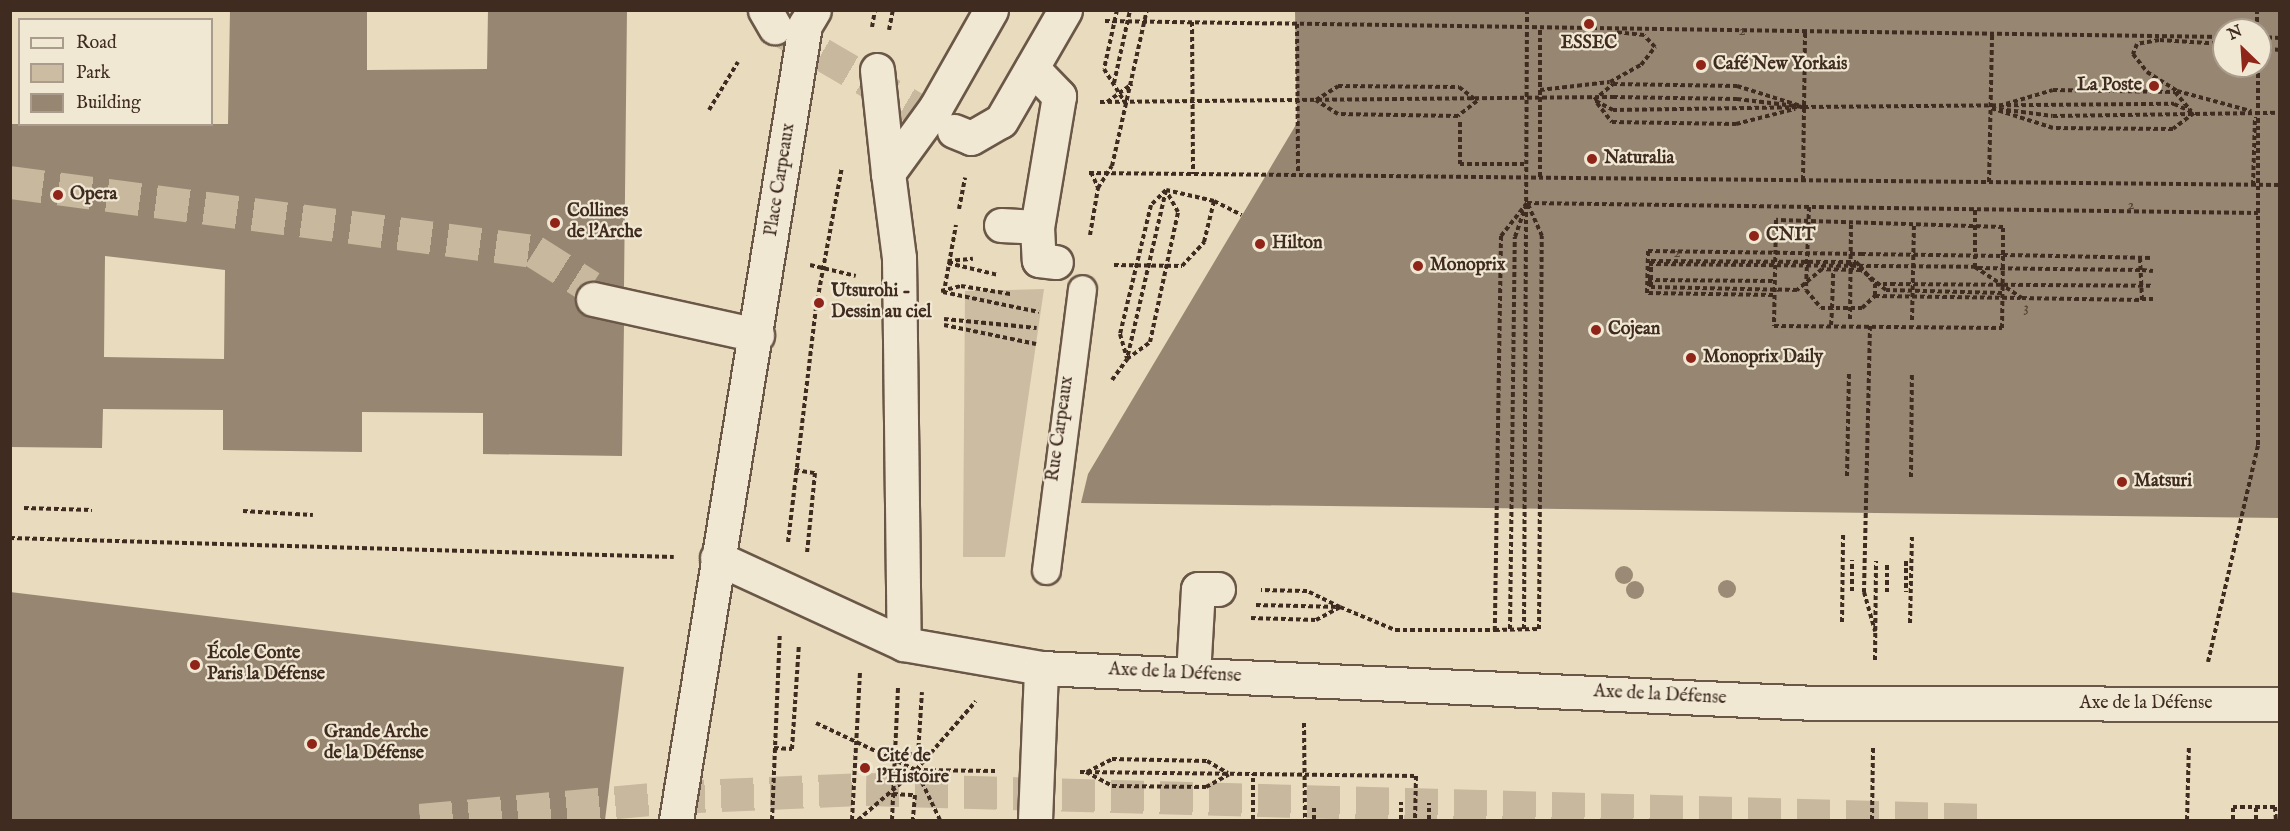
<!DOCTYPE html>
<html>
<head>
<meta charset="utf-8">
<style>
  body { margin:0 }
  #map { position:relative; width:2290px; height:831px; overflow:hidden; background:#e9dbbd; font-family:"IM FELL English",serif }
  div>[style] { position:absolute }
  .green>* { inset:0; background:#ccbda2 }
  .building>* { inset:0; background:#978772 }
  .street-tunnel>* { height:33px; margin-top:-16.5px; transform-origin:0; background:repeating-linear-gradient(90deg,#c7b89e 0 33px,transparent 0 49px) }
  .highway-tunnel>* { height:33px; margin-top:-16.5px; transform-origin:0; background:repeating-linear-gradient(90deg,#c7b89e 0 33px,transparent 0 49px) }
  .path>* { height:4px; margin-top:-2px; transform-origin:0; background:repeating-linear-gradient(90deg,#3f2b20 0 4.5px,transparent 0 7.5px) }
  .roads { filter:drop-shadow(2px 0 #6a5747) drop-shadow(-2px 0 #6a5747) drop-shadow(0 2px #6a5747) drop-shadow(0 -2px #6a5747) }
  .lane>* { height:27px; margin:-13.5px; padding:0 13.5px; transform-origin:13.5px; border-radius:13.5px; background:#f1e8d4 }
  .street>* { height:33px; margin:-16.5px; padding:0 16.5px; transform-origin:16.5px; border-radius:16.5px; background:#f1e8d4 }
  .trees>* { width:18px; height:18px; margin:-9px; border-radius:50%; background:#9b8a75 }
  .dots>* { width:16px; height:16px; translate:-50% -50%; box-sizing:border-box; border:3px solid #f1e8d4; border-radius:50% }
  span { translate:-50% -50%; white-space:nowrap; text-align:center; line-height:1.15; -webkit-text-stroke:4.5px #f1e8d4; paint-order:stroke }
  .number-label { font-size:15px; color:#554234 }
  .number-label span { -webkit-text-stroke-width:0 }
  .poi-label { font-size:18px; color:#3f2b20; font-weight:700 }
  .left { translate:0 -50%; text-align:left }
  .right { translate:-100% -50%; text-align:right }
  .street-label { font-size:18px; color:#3f2b20 }
  .frame { position:absolute; inset:0; border:12px solid #3f2b20; pointer-events:none }
  .legend { position:absolute; left:18px; top:18px; width:195px; height:108px; box-sizing:border-box; background:#f1e8d4; border:2px solid #aa9c8c; margin:0; padding:8px 10px; list-style:none; font-size:18px; color:#3f2b20 }
  .legend li { display:flex; align-items:center; gap:12px; height:30px }
  .legend b { width:30px; border:2px solid #aa9c8c }
  .north { position:absolute; left:2212px; top:18px; width:60px; height:60px; box-sizing:border-box; background:#f1e8d4; border:2px solid #aa9c8c; border-radius:50%; rotate:335deg; font-size:16px; font-weight:700; line-height:24px; text-align:center; color:#3f2b20 }
  .north::after { content:''; display:block; margin:auto; width:21px; height:27px; background:#8f2418; clip-path:polygon(50% 0,100% 100%,50% 72%,0 100%) }
</style>
</head>
<body>
<div id="map">
  <div class="green">
    <div style="clip-path:polygon(1044px 289px,1005px 557px,963px 557px,965px 291px)"></div>
  </div>
  <div class="building">
    <div style="clip-path:polygon(evenodd,230px 10px,367px 10px,367px 70px,487px 69px,488px 10px,627px 10px,624px 287px,588px 281px,575px 296px,581px 313px,624px 325px,622px 456px,483px 454px,483px 413px,362px 412px,362px 452px,223px 450px,223px 410px,103px 409px,102px 448px,10px 447px,10px 124px,228px 124px,230px 10px,105px 256px,225px 270px,224px 359px,104px 357px,105px 256px)"></div>
    <div style="clip-path:polygon(evenodd,1295px 10px,2280px 10px,2280px 518px,1081px 503px,1088px 474px,1297px 123px,1295px 10px,2224px 30px,2260px 30px,2260px 66px,2224px 66px,2224px 30px)"></div>
    <div style="clip-path:polygon(10px 592px,624px 667px,605px 820px,10px 820px)"></div>
  </div>
  <div class="street-tunnel">
    <div style="left:779px;top:29px;width:203px;rotate:30.2deg"></div>
    <div style="left:10px;top:182px;width:529px;rotate:7.5deg"></div>
    <div style="left:534px;top:251px;width:67px;rotate:32.3deg"></div>
  </div>
  <div class="highway-tunnel">
    <div style="left:420px;top:820px;width:253px;rotate:-5.2deg"></div>
    <div style="left:672px;top:797px;width:194px;rotate:-2.4deg"></div>
    <div style="left:866px;top:789px;width:1120px;rotate:1.59deg"></div>
  </div>
  <div class="path">
    <div style="left:1117px;top:10px;width:60px;rotate:102.4deg"></div>
    <div style="left:1104px;top:69px;width:41px;rotate:57.8deg"></div>
    <div style="left:2257px;top:10px;width:20px;rotate:90deg"></div>
    <div style="left:1105px;top:21px;width:1119px;rotate:0.82deg"></div>
    <div style="left:1192px;top:22px;width:152px;rotate:89.6deg"></div>
    <div style="left:1297px;top:24px;width:150px;rotate:89.6deg"></div>
    <div style="left:872px;top:27px;width:17px;rotate:-80deg"></div>
    <div style="left:889px;top:30px;width:20px;rotate:-79deg"></div>
    <div style="left:2260px;top:37px;width:20px;rotate:3deg"></div>
    <div style="left:2224px;top:44px;width:65px;rotate:-176.5deg"></div>
    <div style="left:2159px;top:40px;width:22px;rotate:170deg"></div>
    <div style="left:2137px;top:44px;width:11px;rotate:112deg"></div>
    <div style="left:2133px;top:54px;width:23px;rotate:52deg"></div>
    <div style="left:2147px;top:72px;width:36px;rotate:32deg"></div>
    <div style="left:2177px;top:91px;width:77px;rotate:15.1deg"></div>
    <div style="left:2260px;top:48px;width:20px;rotate:6deg"></div>
    <div style="left:1114px;top:83px;width:75px;rotate:-77.6deg"></div>
    <div style="left:1613px;top:84px;width:124px;rotate:0.9deg"></div>
    <div style="left:1737px;top:86px;width:70px;rotate:17.4deg"></div>
    <div style="left:1804px;top:107px;width:191px;rotate:179.1deg"></div>
    <div style="left:1613px;top:110px;width:21px;rotate:-152deg"></div>
    <div style="left:1594px;top:100px;width:25px;rotate:-40deg"></div>
    <div style="left:1338px;top:86px;width:121px;rotate:0.5deg"></div>
    <div style="left:1459px;top:87px;width:23px;rotate:38deg"></div>
    <div style="left:1477px;top:101px;width:24px;rotate:142deg"></div>
    <div style="left:1458px;top:116px;width:120px;rotate:-179deg"></div>
    <div style="left:1338px;top:114px;width:26px;rotate:-148deg"></div>
    <div style="left:1316px;top:100px;width:26px;rotate:-32deg"></div>
    <div style="left:1540px;top:90px;width:70px;rotate:-6.5deg"></div>
    <div style="left:1610px;top:82px;width:35px;rotate:-29deg"></div>
    <div style="left:1641px;top:65px;width:23px;rotate:-52deg"></div>
    <div style="left:1655px;top:47px;width:16px;rotate:-133deg"></div>
    <div style="left:1644px;top:35px;width:30px;rotate:-174deg"></div>
    <div style="left:1100px;top:102px;width:513px;rotate:-0.56deg"></div>
    <div style="left:1613px;top:97px;width:124px;rotate:0.9deg"></div>
    <div style="left:1737px;top:99px;width:67px;rotate:6.8deg"></div>
    <div style="left:1804px;top:107px;width:370px;rotate:-0.5deg"></div>
    <div style="left:2174px;top:104px;width:22px;rotate:24deg"></div>
    <div style="left:2194px;top:113px;width:26px;rotate:143deg"></div>
    <div style="left:2173px;top:129px;width:120px;rotate:-179.5deg"></div>
    <div style="left:2053px;top:128px;width:65px;rotate:-162.1deg"></div>
    <div style="left:1107px;top:102px;width:31px;rotate:-36deg"></div>
    <div style="left:1597px;top:103px;width:24px;rotate:52deg"></div>
    <div style="left:1612px;top:122px;width:124px;rotate:0.9deg"></div>
    <div style="left:1736px;top:124px;width:61px;rotate:-14.3deg"></div>
    <div style="left:1999px;top:106px;width:56px;rotate:-16.5deg"></div>
    <div style="left:2053px;top:90px;width:122px;rotate:0.9deg"></div>
    <div style="left:2175px;top:92px;width:25px;rotate:50deg"></div>
    <div style="left:1999px;top:109px;width:54px;rotate:7.4deg"></div>
    <div style="left:2053px;top:116px;width:227px;rotate:-0.8deg"></div>
    <div style="left:709px;top:110px;width:56px;rotate:-58.9deg"></div>
    <div style="left:1460px;top:122px;width:42px;rotate:90deg"></div>
    <div style="left:1460px;top:164px;width:67px"></div>
    <div style="left:1091px;top:172px;width:17px;rotate:66deg"></div>
    <div style="left:1089px;top:173px;width:1191px;rotate:0.58deg"></div>
    <div style="left:1540px;top:177px;width:150px;rotate:-90deg"></div>
    <div style="left:1803px;top:180px;width:149px;rotate:-89.2deg"></div>
    <div style="left:1989px;top:182px;width:148px;rotate:-88.8deg"></div>
    <div style="left:2253px;top:185px;width:68px;rotate:-88.3deg"></div>
    <div style="left:1214px;top:201px;width:31px;rotate:27deg"></div>
    <div style="left:1809px;top:207px;width:83px;rotate:92.1deg"></div>
    <div style="left:1806px;top:290px;width:23px;rotate:50deg"></div>
    <div style="left:1821px;top:308px;width:41px"></div>
    <div style="left:1862px;top:308px;width:18px;rotate:-43deg"></div>
    <div style="left:1875px;top:296px;width:145px;rotate:0.8deg"></div>
    <div style="left:959px;top:209px;width:32px;rotate:-79deg"></div>
    <div style="left:1090px;top:235px;width:48px;rotate:-80.3deg"></div>
    <div style="left:1098px;top:188px;width:26px;rotate:-58deg"></div>
    <div style="left:1112px;top:166px;width:160px;rotate:-77.4deg"></div>
    <div style="left:1861px;top:254px;width:143px;rotate:0.8deg"></div>
    <div style="left:2003px;top:255px;width:28px;rotate:-90deg"></div>
    <div style="left:2003px;top:227px;width:227px;rotate:-178.2deg"></div>
    <div style="left:1776px;top:220px;width:106px;rotate:91.1deg"></div>
    <div style="left:1774px;top:326px;width:228px;rotate:0.5deg"></div>
    <div style="left:2002px;top:328px;width:73px;rotate:-89.2deg"></div>
    <div style="left:2003px;top:255px;width:150px;rotate:1.1deg"></div>
    <div style="left:948px;top:261px;width:25px;rotate:-5deg"></div>
    <div style="left:948px;top:263px;width:51px;rotate:13.5deg"></div>
    <div style="left:1649px;top:264px;width:326px;rotate:0.5deg"></div>
    <div style="left:1975px;top:267px;width:57px;rotate:-90deg"></div>
    <div style="left:810px;top:265px;width:47px;rotate:13.4deg"></div>
    <div style="left:1114px;top:265px;width:68px;rotate:0.8deg"></div>
    <div style="left:1182px;top:266px;width:33px;rotate:-47deg"></div>
    <div style="left:1204px;top:242px;width:42px;rotate:-76.3deg"></div>
    <div style="left:1214px;top:201px;width:49px;rotate:-167.1deg"></div>
    <div style="left:1166px;top:190px;width:21px;rotate:135deg"></div>
    <div style="left:1151px;top:205px;width:133px;rotate:103.5deg"></div>
    <div style="left:1120px;top:334px;width:25px;rotate:74deg"></div>
    <div style="left:1975px;top:267px;width:56px;rotate:33.4deg"></div>
    <div style="left:2022px;top:298px;width:120px;rotate:1deg"></div>
    <div style="left:2142px;top:300px;width:43px;rotate:-92.7deg"></div>
    <div style="left:1978px;top:268px;width:164px;rotate:0.7deg"></div>
    <div style="left:2142px;top:270px;width:11px;rotate:5deg"></div>
    <div style="left:1648px;top:280px;width:126px;rotate:0.5deg"></div>
    <div style="left:1875px;top:284px;width:12px;rotate:90deg"></div>
    <div style="left:945px;top:286px;width:62px;rotate:-79.8deg"></div>
    <div style="left:941px;top:291px;width:21px;rotate:-14deg"></div>
    <div style="left:961px;top:286px;width:50px;rotate:9.3deg"></div>
    <div style="left:943px;top:292px;width:98px;rotate:11.8deg"></div>
    <div style="left:2002px;top:293px;width:116px;rotate:-178.5deg"></div>
    <div style="left:1886px;top:290px;width:32px;rotate:-141deg"></div>
    <div style="left:1861px;top:270px;width:39px;rotate:-179deg"></div>
    <div style="left:1822px;top:269px;width:33px;rotate:140deg"></div>
    <div style="left:1797px;top:290px;width:146px;rotate:-178.8deg"></div>
    <div style="left:1651px;top:287px;width:26px;rotate:-90deg"></div>
    <div style="left:1651px;top:261px;width:205px;rotate:0.3deg"></div>
    <div style="left:1856px;top:262px;width:6px;rotate:45deg"></div>
    <div style="left:1860px;top:266px;width:23px;rotate:50deg"></div>
    <div style="left:1875px;top:284px;width:16px"></div>
    <div style="left:1891px;top:284px;width:262px;rotate:0.4deg"></div>
    <div style="left:1773px;top:295px;width:126px;rotate:-179.1deg"></div>
    <div style="left:1647px;top:293px;width:42px;rotate:-88.6deg"></div>
    <div style="left:1648px;top:251px;width:213px;rotate:0.8deg"></div>
    <div style="left:2142px;top:299px;width:11px"></div>
    <div style="left:1832px;top:308px;width:38px;rotate:-88deg"></div>
    <div style="left:944px;top:319px;width:93px;rotate:5.5deg"></div>
    <div style="left:1850px;top:319px;width:96px;rotate:-89.4deg"></div>
    <div style="left:1912px;top:320px;width:95px;rotate:-88.8deg"></div>
    <div style="left:944px;top:325px;width:94px;rotate:11.7deg"></div>
    <div style="left:1831px;top:325px;width:16px;rotate:-86deg"></div>
    <div style="left:1870px;top:326px;width:266px;rotate:91.3deg"></div>
    <div style="left:1864px;top:592px;width:41px;rotate:74.2deg"></div>
    <div style="left:1112px;top:380px;width:26px;rotate:-54deg"></div>
    <div style="left:1127px;top:359px;width:29px;rotate:-36deg"></div>
    <div style="left:1150px;top:342px;width:133px;rotate:-77.8deg"></div>
    <div style="left:1178px;top:212px;width:25px;rotate:-119deg"></div>
    <div style="left:1166px;top:190px;width:173px;rotate:103deg"></div>
    <div style="left:795px;top:470px;width:20px;rotate:9deg"></div>
    <div style="left:815px;top:473px;width:80px;rotate:95.7deg"></div>
    <div style="left:1847px;top:476px;width:102px;rotate:-88.9deg"></div>
    <div style="left:1911px;top:477px;width:105px;rotate:-89.5deg"></div>
    <div style="left:24px;top:508px;width:68px;rotate:1.7deg"></div>
    <div style="left:243px;top:511px;width:70px;rotate:3.3deg"></div>
    <div style="left:10px;top:538px;width:664px;rotate:1.64deg"></div>
    <div style="left:788px;top:542px;width:237px;rotate:-83.2deg"></div>
    <div style="left:816px;top:307px;width:142px;rotate:-79.5deg"></div>
    <div style="left:1906px;top:561px;width:31px;rotate:90deg"></div>
    <div style="left:1852px;top:591px;width:31px;rotate:-90deg"></div>
    <div style="left:1887px;top:592px;width:30px;rotate:-90deg"></div>
    <div style="left:1256px;top:605px;width:84px;rotate:1.4deg"></div>
    <div style="left:1340px;top:607px;width:60px;rotate:22.7deg"></div>
    <div style="left:1395px;top:630px;width:100px"></div>
    <div style="left:1495px;top:630px;width:44px;rotate:-1.3deg"></div>
    <div style="left:1539px;top:629px;width:393px;rotate:-89.6deg"></div>
    <div style="left:1542px;top:236px;width:36px;rotate:-114deg"></div>
    <div style="left:1527px;top:203px;width:42px;rotate:128.2deg"></div>
    <div style="left:1501px;top:236px;width:394px;rotate:90.9deg"></div>
    <div style="left:1251px;top:618px;width:65px;rotate:1.8deg"></div>
    <div style="left:1316px;top:620px;width:27px;rotate:-28deg"></div>
    <div style="left:1340px;top:607px;width:37px;rotate:-154deg"></div>
    <div style="left:1307px;top:591px;width:46px;rotate:-178.8deg"></div>
    <div style="left:1842px;top:622px;width:87px;rotate:-89.3deg"></div>
    <div style="left:1910px;top:623px;width:86px;rotate:-88.7deg"></div>
    <div style="left:1510px;top:629px;width:392px;rotate:-89.3deg"></div>
    <div style="left:1515px;top:237px;width:36px;rotate:-71deg"></div>
    <div style="left:1527px;top:203px;width:731px;rotate:0.78deg"></div>
    <div style="left:2258px;top:213px;width:147px;rotate:-90deg"></div>
    <div style="left:1524px;top:629px;width:619px;rotate:-89.72deg"></div>
    <div style="left:1875px;top:660px;width:99px;rotate:-89.4deg"></div>
    <div style="left:2208px;top:662px;width:223px;rotate:-77deg"></div>
    <div style="left:2258px;top:445px;width:232px;rotate:-90deg"></div>
    <div style="left:816px;top:723px;width:110px;rotate:25.2deg"></div>
    <div style="left:1304px;top:723px;width:97px;rotate:89.4deg"></div>
    <div style="left:774px;top:748px;width:18px;rotate:3deg"></div>
    <div style="left:792px;top:749px;width:105px;rotate:-86.2deg"></div>
    <div style="left:894px;top:753px;width:24px;rotate:5deg"></div>
    <div style="left:918px;top:755px;width:63px;rotate:-86.4deg"></div>
    <div style="left:1080px;top:772px;width:336px;rotate:0.7deg"></div>
    <div style="left:1416px;top:776px;width:44px;rotate:91.3deg"></div>
    <div style="left:1086px;top:772px;width:30px;rotate:28deg"></div>
    <div style="left:1112px;top:786px;width:94px;rotate:0.6deg"></div>
    <div style="left:1206px;top:787px;width:26px;rotate:-29deg"></div>
    <div style="left:1087px;top:772px;width:28px;rotate:-27deg"></div>
    <div style="left:1112px;top:759px;width:95px;rotate:1.2deg"></div>
    <div style="left:1207px;top:761px;width:24px;rotate:30deg"></div>
    <div style="left:893px;top:794px;width:22px;rotate:3deg"></div>
    <div style="left:915px;top:795px;width:25px;rotate:95deg"></div>
    <div style="left:2275px;top:807px;width:13px;rotate:86deg"></div>
    <div style="left:772px;top:820px;width:187px;rotate:-87.6deg"></div>
    <div style="left:852px;top:820px;width:149px;rotate:-86.9deg"></div>
    <div style="left:858px;top:820px;width:77px;rotate:-40.8deg"></div>
    <div style="left:916px;top:770px;width:79px;rotate:0.7deg"></div>
    <div style="left:892px;top:820px;width:133px;rotate:-87.4deg"></div>
    <div style="left:940px;top:820px;width:55px;rotate:-115.6deg"></div>
    <div style="left:916px;top:770px;width:91px;rotate:-49deg"></div>
    <div style="left:1253px;top:820px;width:46px;rotate:-90deg"></div>
    <div style="left:1314px;top:820px;width:14px;rotate:-90deg"></div>
    <div style="left:1401px;top:820px;width:18px;rotate:-90deg"></div>
    <div style="left:1429px;top:820px;width:17px;rotate:-90deg"></div>
    <div style="left:1872px;top:820px;width:75px;rotate:-89.2deg"></div>
    <div style="left:2187px;top:820px;width:74px;rotate:-88.5deg"></div>
    <div style="left:2233px;top:820px;width:13px;rotate:-90deg"></div>
    <div style="left:2233px;top:807px;width:47px"></div>
    <div style="left:2256px;top:820px;width:13px;rotate:-90deg"></div>
  </div>
  <div class="roads">
    <div class="lane">
      <div style="left:1046px;top:570px;width:283px;rotate:-82.7deg"></div>
    </div>
    <div class="street">
      <div style="left:765px;top:10px;width:20px;rotate:60deg"></div>
      <div style="left:991px;top:10px;width:112px;rotate:119.6deg"></div>
      <div style="left:936px;top:107px;width:82px;rotate:126deg"></div>
      <div style="left:888px;top:173px;width:86px;rotate:82.6deg"></div>
      <div style="left:899px;top:258px;width:386px;rotate:89.3deg"></div>
      <div style="left:904px;top:644px;width:139px;rotate:9.9deg"></div>
      <div style="left:1041px;top:668px;width:774px;rotate:2.59deg"></div>
      <div style="left:1814px;top:703px;width:466px;rotate:0.1deg"></div>
      <div style="left:1032px;top:68px;width:39px;rotate:46deg"></div>
      <div style="left:1059px;top:96px;width:133px;rotate:99.5deg"></div>
      <div style="left:1037px;top:227px;width:33px;rotate:87deg"></div>
      <div style="left:1039px;top:260px;width:17px;rotate:7deg"></div>
      <div style="left:877px;top:70px;width:104px;rotate:83.9deg"></div>
      <div style="left:954px;top:131px;width:18px;rotate:22deg"></div>
      <div style="left:971px;top:138px;width:34px;rotate:-30deg"></div>
      <div style="left:1001px;top:121px;width:128px;rotate:-60deg"></div>
      <div style="left:1001px;top:225px;width:36px;rotate:3deg"></div>
      <div style="left:593px;top:299px;width:168px;rotate:12.4deg"></div>
      <div style="left:717px;top:558px;width:206px;rotate:24.7deg"></div>
      <div style="left:1193px;top:675px;width:86px;rotate:-86.7deg"></div>
      <div style="left:1198px;top:589px;width:20px"></div>
      <div style="left:676px;top:820px;width:805px;rotate:-80.78deg"></div>
      <div style="left:805px;top:25px;width:17px;rotate:-59deg"></div>
      <div style="left:1035px;top:820px;width:152px;rotate:-87.7deg"></div>
    </div>
  </div>
  <div class="trees">
    <div style="left:1624px;top:575px"></div>
    <div style="left:1727px;top:589px"></div>
    <div style="left:1635px;top:590px"></div>
  </div>
  <div class="dots">
    <div style="left:1589px;top:24px;background:#8f2418"></div>
    <div style="left:1701px;top:65px;background:#8f2418"></div>
    <div style="left:2154px;top:86px;background:#8f2418"></div>
    <div style="left:1592px;top:159px;background:#8f2418"></div>
    <div style="left:58px;top:195px;background:#8f2418"></div>
    <div style="left:555px;top:223px;background:#8f2418"></div>
    <div style="left:1754px;top:236px;background:#8f2418"></div>
    <div style="left:1260px;top:244px;background:#8f2418"></div>
    <div style="left:1418px;top:266px;background:#8f2418"></div>
    <div style="left:819px;top:303px;background:#8f2418"></div>
    <div style="left:1596px;top:330px;background:#8f2418"></div>
    <div style="left:1691px;top:358px;background:#8f2418"></div>
    <div style="left:2122px;top:482px;background:#8f2418"></div>
    <div style="left:195px;top:665px;background:#8f2418"></div>
    <div style="left:312px;top:744px;background:#8f2418"></div>
    <div style="left:865px;top:768px;background:#8f2418"></div>
  </div>
  <div class="number-label">
    <span style="left:1742px;top:31px">2</span>
    <span style="left:2131px;top:205px">2</span>
    <span style="left:1677px;top:253px">2</span>
    <span style="left:2026px;top:308px">3</span>
  </div>
  <div class="poi-label">
    <span style="left:1589px;top:44px">ESSEC</span>
    <span class="left" style="left:1713px;top:65px">Café New Yorkais</span>
    <span class="right" style="left:2142px;top:86px">La Poste</span>
    <span class="left" style="left:1604px;top:159px">Naturalia</span>
    <span class="left" style="left:70px;top:195px">Opera</span>
    <span class="left" style="left:567px;top:223px">Collines<br>de l'Arche</span>
    <span class="left" style="left:1766px;top:236px">CNIT</span>
    <span class="left" style="left:1272px;top:244px">Hilton</span>
    <span class="left" style="left:1430px;top:266px">Monoprix</span>
    <span class="left" style="left:831px;top:303px">Utsurohi -<br>Dessin au ciel</span>
    <span class="left" style="left:1608px;top:330px">Cojean</span>
    <span class="left" style="left:1703px;top:358px">Monoprix Daily</span>
    <span class="left" style="left:2134px;top:482px">Matsuri</span>
    <span class="left" style="left:207px;top:665px">École Conte<br>Paris la Défense</span>
    <span class="left" style="left:324px;top:744px">Grande Arche<br>de la Défense</span>
    <span class="left" style="left:877px;top:768px">Cité de<br>l'Histoire</span>
  </div>
  <div class="street-label">
    <span style="left:781px;top:180px;rotate:-81deg">Place Carpeaux</span>
    <span style="left:1061px;top:429px;rotate:-82deg">Rue Carpeaux</span>
    <span style="left:1175px;top:674px;rotate:3deg">Axe de la Défense</span>
    <span style="left:1660px;top:696px;rotate:3deg">Axe de la Défense</span>
    <span style="left:2146px;top:704px">Axe de la Défense</span>
  </div>
  <div class="frame"></div>
  <ul class="legend">
  <li><b style="height:8px;background:#f1e8d4"></b>Road</li>
  <li><b style="height:16px;background:#ccbda2"></b>Park</li>
  <li><b style="height:16px;background:#978772"></b>Building</li>
  </ul>
  <div class="north">N</div>
</div>
</body>
</html>
